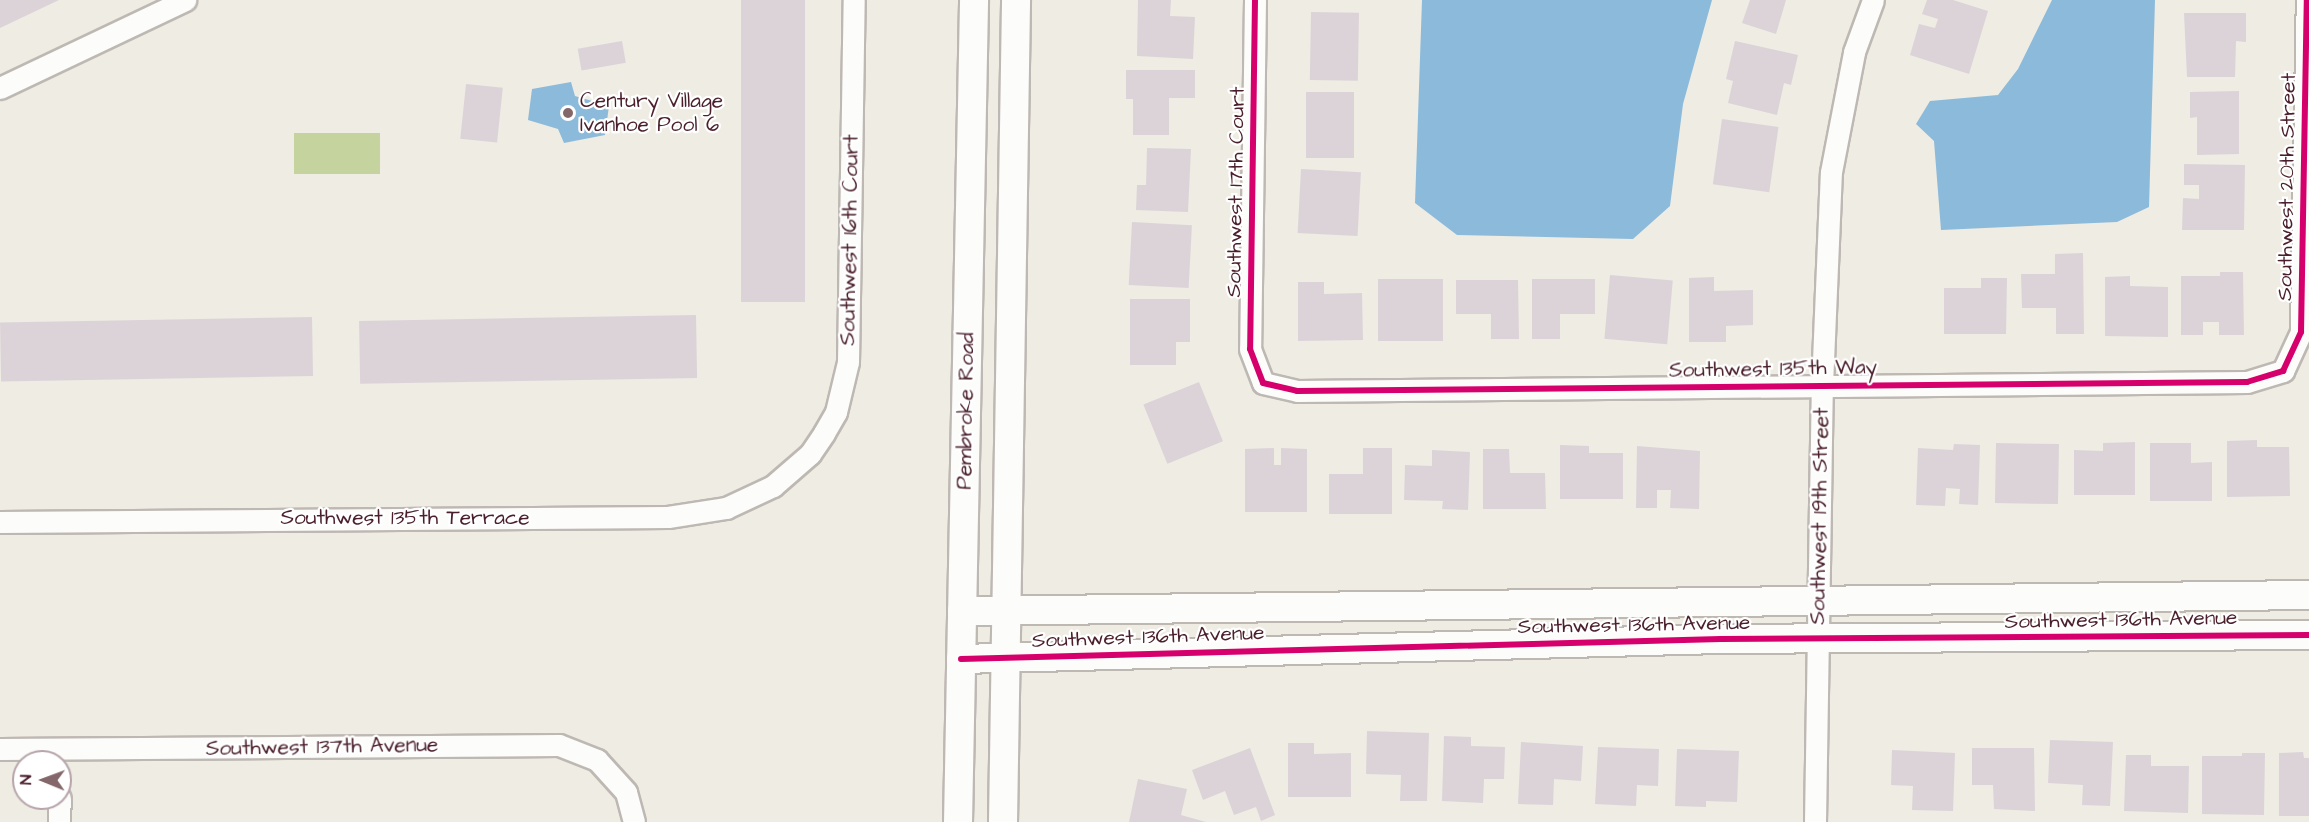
<!DOCTYPE html>
<html>
<head>
<meta charset="utf-8">
<style>
  body { margin:0 }
  #map { position:relative; width:2309px; height:822px; overflow:hidden; background:#eeece3; font-family:"Architects Daughter",sans-serif }
  div>[style] { position:absolute }
  .green>* { inset:0; background:#c5d49f; transform-origin:0 0 }
  .water>* { inset:0; background:#8cbada }
  .building>* { inset:0; background:#dcd3d9; transform-origin:0 0 }
  .roads { filter:drop-shadow(2px 0 #beb8b3) drop-shadow(-2px 0 #beb8b3) drop-shadow(0 2px #beb8b3) drop-shadow(0 -2px #beb8b3) }
  .street>* { height:21px; margin:-10.5px; padding:0 10.5px; transform-origin:10.5px; border-radius:10.5px; background:#fcfcfb }
  .secondary>* { height:28px; margin:-14px; padding:0 14px; transform-origin:14px; border-radius:14px; background:#fcfcfb }
  .cycleway>* { height:6px; margin:-3px; padding:0 3px; transform-origin:3px; border-radius:3px; background:#d6006c }
  .dots>* { width:16px; height:16px; translate:-50% -50%; box-sizing:border-box; border:3px solid #fff; border-radius:50% }
  span { translate:-50% -50%; white-space:nowrap; text-align:center; line-height:1.15; -webkit-text-stroke:4.5px #fff; paint-order:stroke }
  .poi-label { font-size:21px; color:#4a1f2b }
  .left { translate:0 -50%; text-align:left }
  .street-label { font-size:21px; color:#4a1f2b }
  .north { position:absolute; left:12px; top:750px; width:60px; height:60px; box-sizing:border-box; background:#fff; border:2px solid #b7a5aa; border-radius:50%; rotate:271deg; font-size:16px; font-weight:700; line-height:24px; text-align:center; color:#4a1f2b }
  .north::after { content:''; display:block; margin:auto; width:21px; height:27px; background:#83676b; clip-path:polygon(50% 0,100% 100%,50% 72%,0 100%) }
</style>
</head>
<body>
<div id="map">
  <div class="green">
    <div style="left:294px;top:133px;width:86px;height:41px"></div>
  </div>
  <div class="water">
    <div style="clip-path:polygon(1422px 0,1712px 0,1683px 104px,1670px 206px,1633px 239px,1457px 235px,1415px 203px)"></div>
    <div style="clip-path:polygon(2052px 0,2155px 0,2149px 207px,2117px 222px,1941px 230px,1934px 141px,1916px 124px,1930px 101px,1998px 95px,2018px 69px)"></div>
    <div style="clip-path:polygon(571px 82px,575px 96px,609px 106px,605px 135px,564px 143px,558px 129px,528px 120px,532px 89px)"></div>
  </div>
  <div class="building">
    <div style="clip-path:polygon(0 0,59px 0,0 28px)"></div>
    <div style="left:741px;top:0;width:64px;height:302px"></div>
    <div style="clip-path:polygon(1138px 0,1171px 0,1170px 16px,1195px 17px,1193px 59px,1137px 56px)"></div>
    <div style="clip-path:polygon(1750px 0,1786px 0,1776px 34px,1742px 23px)"></div>
    <div style="clip-path:polygon(1927px 0,1953px 0,1988px 11px,1969px 74px,1910px 55px,1919px 24px,1935px 28px,1938px 19px,1922px 14px)"></div>
    <div style="left:1311px;top:12px;width:48px;height:68px;rotate:1deg"></div>
    <div style="clip-path:polygon(2184px 13px,2246px 13px,2246px 42px,2236px 41px,2235px 77px,2187px 77px)"></div>
    <div style="left:622px;top:41px;width:22px;height:45px;rotate:80deg"></div>
    <div style="clip-path:polygon(1735px 41px,1798px 55px,1791px 85px,1784px 83px,1777px 115px,1728px 103px,1733px 81px,1726px 79px)"></div>
    <div style="clip-path:polygon(1126px 70px,1195px 70px,1195px 98px,1169px 98px,1169px 135px,1133px 135px,1133px 99px,1126px 99px)"></div>
    <div style="left:466px;top:84px;width:37px;height:55px;rotate:6deg"></div>
    <div style="clip-path:polygon(2239px 91px,2239px 154px,2197px 155px,2197px 117px,2190px 118px,2190px 92px)"></div>
    <div style="left:1306px;top:92px;width:48px;height:66px"></div>
    <div style="left:1722px;top:119px;width:57px;height:66px;rotate:8deg"></div>
    <div style="clip-path:polygon(1147px 148px,1191px 149px,1188px 212px,1136px 210px,1137px 185px,1146px 185px)"></div>
    <div style="clip-path:polygon(2184px 164px,2245px 165px,2244px 230px,2182px 230px,2183px 198px,2199px 199px,2199px 185px,2184px 185px)"></div>
    <div style="left:1301px;top:169px;width:60px;height:64px;rotate:3deg"></div>
    <div style="left:1132px;top:222px;width:60px;height:63px;rotate:3deg"></div>
    <div style="clip-path:polygon(2083px 253px,2084px 334px,2056px 334px,2056px 308px,2022px 308px,2021px 274px,2055px 274px,2055px 254px)"></div>
    <div style="clip-path:polygon(2220px 272px,2243px 272px,2244px 335px,2219px 335px,2219px 322px,2203px 322px,2203px 335px,2181px 335px,2181px 276px,2220px 276px)"></div>
    <div style="left:1610px;top:275px;width:63px;height:64px;rotate:5deg"></div>
    <div style="clip-path:polygon(2130px 276px,2130px 286px,2168px 287px,2168px 337px,2105px 336px,2105px 277px)"></div>
    <div style="clip-path:polygon(1714px 277px,1714px 291px,1753px 290px,1753px 325px,1726px 326px,1726px 342px,1689px 342px,1689px 278px)"></div>
    <div style="clip-path:polygon(1981px 278px,2007px 278px,2006px 334px,1944px 334px,1944px 288px,1981px 288px)"></div>
    <div style="left:1378px;top:279px;width:65px;height:62px"></div>
    <div style="clip-path:polygon(1532px 279px,1595px 279px,1595px 314px,1560px 314px,1560px 339px,1532px 339px)"></div>
    <div style="clip-path:polygon(1456px 280px,1518px 280px,1519px 339px,1491px 339px,1491px 314px,1456px 314px)"></div>
    <div style="clip-path:polygon(1298px 282px,1324px 282px,1324px 294px,1362px 293px,1363px 340px,1298px 341px)"></div>
    <div style="clip-path:polygon(1130px 299px,1190px 299px,1190px 342px,1176px 342px,1176px 365px,1130px 365px)"></div>
    <div style="left:696px;top:315px;width:63px;height:337px;rotate:89deg"></div>
    <div style="left:312px;top:317px;width:59px;height:312px;rotate:89deg"></div>
    <div style="left:1199px;top:382px;width:64px;height:60px;rotate:68deg"></div>
    <div style="clip-path:polygon(2257px 440px,2257px 447px,2289px 447px,2290px 496px,2227px 497px,2227px 441px)"></div>
    <div style="clip-path:polygon(2135px 442px,2135px 495px,2074px 495px,2074px 450px,2103px 451px,2103px 443px)"></div>
    <div style="left:1996px;top:443px;width:63px;height:60px;rotate:1deg"></div>
    <div style="clip-path:polygon(2150px 443px,2191px 443px,2191px 463px,2212px 462px,2212px 501px,2150px 501px)"></div>
    <div style="clip-path:polygon(1954px 444px,1980px 445px,1978px 505px,1959px 504px,1960px 489px,1946px 488px,1945px 506px,1916px 505px,1918px 448px,1953px 450px)"></div>
    <div style="clip-path:polygon(1560px 445px,1589px 446px,1589px 453px,1623px 453px,1623px 499px,1560px 499px)"></div>
    <div style="clip-path:polygon(1637px 446px,1700px 451px,1699px 509px,1670px 508px,1671px 490px,1657px 490px,1657px 508px,1636px 508px)"></div>
    <div style="clip-path:polygon(1274px 448px,1274px 465px,1281px 465px,1281px 448px,1307px 449px,1307px 512px,1245px 512px,1245px 449px)"></div>
    <div style="clip-path:polygon(1363px 448px,1392px 448px,1392px 514px,1329px 514px,1329px 474px,1363px 474px)"></div>
    <div style="clip-path:polygon(1483px 449px,1509px 449px,1510px 473px,1545px 473px,1546px 509px,1483px 509px)"></div>
    <div style="clip-path:polygon(1432px 450px,1470px 452px,1468px 510px,1442px 509px,1443px 501px,1404px 500px,1405px 465px,1432px 466px)"></div>
    <div style="clip-path:polygon(1367px 731px,1429px 733px,1427px 801px,1400px 801px,1401px 775px,1366px 774px)"></div>
    <div style="clip-path:polygon(1444px 736px,1471px 737px,1471px 746px,1505px 747px,1504px 779px,1484px 779px,1483px 803px,1442px 801px)"></div>
    <div style="clip-path:polygon(2050px 740px,2113px 742px,2110px 806px,2082px 805px,2083px 785px,2048px 783px)"></div>
    <div style="clip-path:polygon(1521px 742px,1583px 746px,1581px 781px,1554px 779px,1553px 805px,1518px 804px)"></div>
    <div style="clip-path:polygon(1288px 743px,1314px 743px,1314px 754px,1351px 753px,1351px 797px,1288px 797px)"></div>
    <div style="clip-path:polygon(1598px 747px,1659px 749px,1658px 786px,1637px 785px,1636px 806px,1595px 804px)"></div>
    <div style="clip-path:polygon(1250px 748px,1275px 815px,1261px 821px,1256px 807px,1234px 815px,1225px 791px,1203px 800px,1192px 770px)"></div>
    <div style="clip-path:polygon(1972px 748px,2034px 748px,2035px 811px,1994px 809px,1993px 785px,1972px 785px)"></div>
    <div style="clip-path:polygon(1677px 749px,1739px 751px,1737px 802px,1706px 801px,1706px 807px,1675px 806px)"></div>
    <div style="clip-path:polygon(1892px 750px,1955px 753px,1953px 811px,1912px 810px,1913px 786px,1891px 785px)"></div>
    <div style="clip-path:polygon(2303px 752px,2304px 758px,2309px 758px,2309px 816px,2279px 816px,2279px 753px)"></div>
    <div style="clip-path:polygon(2242px 753px,2265px 753px,2264px 815px,2202px 814px,2202px 756px,2242px 756px)"></div>
    <div style="clip-path:polygon(2126px 755px,2151px 755px,2151px 766px,2189px 766px,2188px 813px,2124px 811px)"></div>
    <div style="clip-path:polygon(1138px 779px,1187px 789px,1181px 815px,1206px 822px,1129px 822px)"></div>
  </div>
  <div class="roads">
    <div class="street">
      <div style="left:1255px;top:0;width:349px;rotate:90.8deg"></div>
      <div style="left:1250px;top:349px;width:36px;rotate:69deg"></div>
      <div style="left:1263px;top:383px;width:35px;rotate:13deg"></div>
      <div style="left:1297px;top:391px;width:950px;rotate:-0.54deg"></div>
      <div style="left:2247px;top:382px;width:38px;rotate:-17deg"></div>
      <div style="left:2283px;top:371px;width:43px;rotate:-65.2deg"></div>
      <div style="left:2301px;top:332px;width:332px;rotate:-89deg"></div>
      <div style="left:0;top:88px;width:205px;rotate:-25.4deg"></div>
      <div style="left:0;top:522px;width:668px;rotate:-0.43deg"></div>
      <div style="left:668px;top:517px;width:59px;rotate:-8.8deg"></div>
      <div style="left:726px;top:508px;width:52px;rotate:-25.1deg"></div>
      <div style="left:773px;top:486px;width:49px;rotate:-40.9deg"></div>
      <div style="left:810px;top:454px;width:25px;rotate:-56deg"></div>
      <div style="left:824px;top:433px;width:24px;rotate:-60deg"></div>
      <div style="left:836px;top:412px;width:51px;rotate:-76.5deg"></div>
      <div style="left:848px;top:362px;width:362px;rotate:-89.1deg"></div>
      <div style="left:0;top:749px;width:559px;rotate:-0.41deg"></div>
      <div style="left:559px;top:745px;width:41px;rotate:21.5deg"></div>
      <div style="left:597px;top:760px;width:43px;rotate:47.8deg"></div>
      <div style="left:626px;top:792px;width:31px;rotate:75deg"></div>
      <div style="left:59px;top:822px;width:24px;rotate:-88deg"></div>
      <div style="left:1815px;top:822px;width:437px;rotate:-89.1deg"></div>
      <div style="left:1822px;top:385px;width:213px;rotate:-87.6deg"></div>
      <div style="left:1831px;top:172px;width:122px;rotate:-79.1deg"></div>
      <div style="left:1854px;top:52px;width:55px;rotate:-69.9deg"></div>
    </div>
    <div class="secondary">
      <div style="left:962px;top:611px;width:1347px;rotate:-0.68deg"></div>
      <div style="left:961px;top:659px;width:760px;rotate:-1.51deg"></div>
      <div style="left:1721px;top:639px;width:588px;rotate:-0.39deg"></div>
      <div style="left:958px;top:822px;width:822px;rotate:-88.88deg"></div>
      <div style="left:1003px;top:822px;width:822px;rotate:-89.09deg"></div>
    </div>
  </div>
  <div class="cycleway">
    <div style="left:1255px;top:0;width:349px;rotate:90.8deg"></div>
    <div style="left:1250px;top:349px;width:36px;rotate:69deg"></div>
    <div style="left:1263px;top:383px;width:35px;rotate:13deg"></div>
    <div style="left:1297px;top:391px;width:950px;rotate:-0.54deg"></div>
    <div style="left:2247px;top:382px;width:38px;rotate:-17deg"></div>
    <div style="left:2283px;top:371px;width:43px;rotate:-65.2deg"></div>
    <div style="left:2301px;top:332px;width:332px;rotate:-89deg"></div>
    <div style="left:961px;top:659px;width:760px;rotate:-1.51deg"></div>
    <div style="left:1721px;top:639px;width:588px;rotate:-0.39deg"></div>
  </div>
  <div class="dots">
    <div style="left:568px;top:113px;background:#83676b"></div>
  </div>
  <div class="poi-label">
    <span class="left" style="left:580px;top:113px">Century Village<br>Ivanhoe Pool 6</span>
  </div>
  <div class="street-label">
    <span style="left:2287px;top:187px;rotate:-89deg">Southwest 20th Street</span>
    <span style="left:1236px;top:192px;rotate:-89deg">Southwest 17th Court</span>
    <span style="left:850px;top:240px;rotate:-89deg">Southwest 16th Court</span>
    <span style="left:1773px;top:369px;rotate:-1deg">Southwest 135th Way</span>
    <span style="left:966px;top:411px;rotate:-89deg">Pembroke Road</span>
    <span style="left:1820px;top:516px;rotate:-89deg">Southwest 19th Street</span>
    <span style="left:405px;top:518px">Southwest 135th Terrace</span>
    <span style="left:2121px;top:620px;rotate:-1deg">Southwest 136th Avenue</span>
    <span style="left:1634px;top:625px;rotate:-1deg">Southwest 136th Avenue</span>
    <span style="left:1148px;top:637px;rotate:-2deg">Southwest 136th Avenue</span>
    <span style="left:322px;top:747px;rotate:-1deg">Southwest 137th Avenue</span>
  </div>
  <div class="north">N</div>
</div>
</body>
</html>
